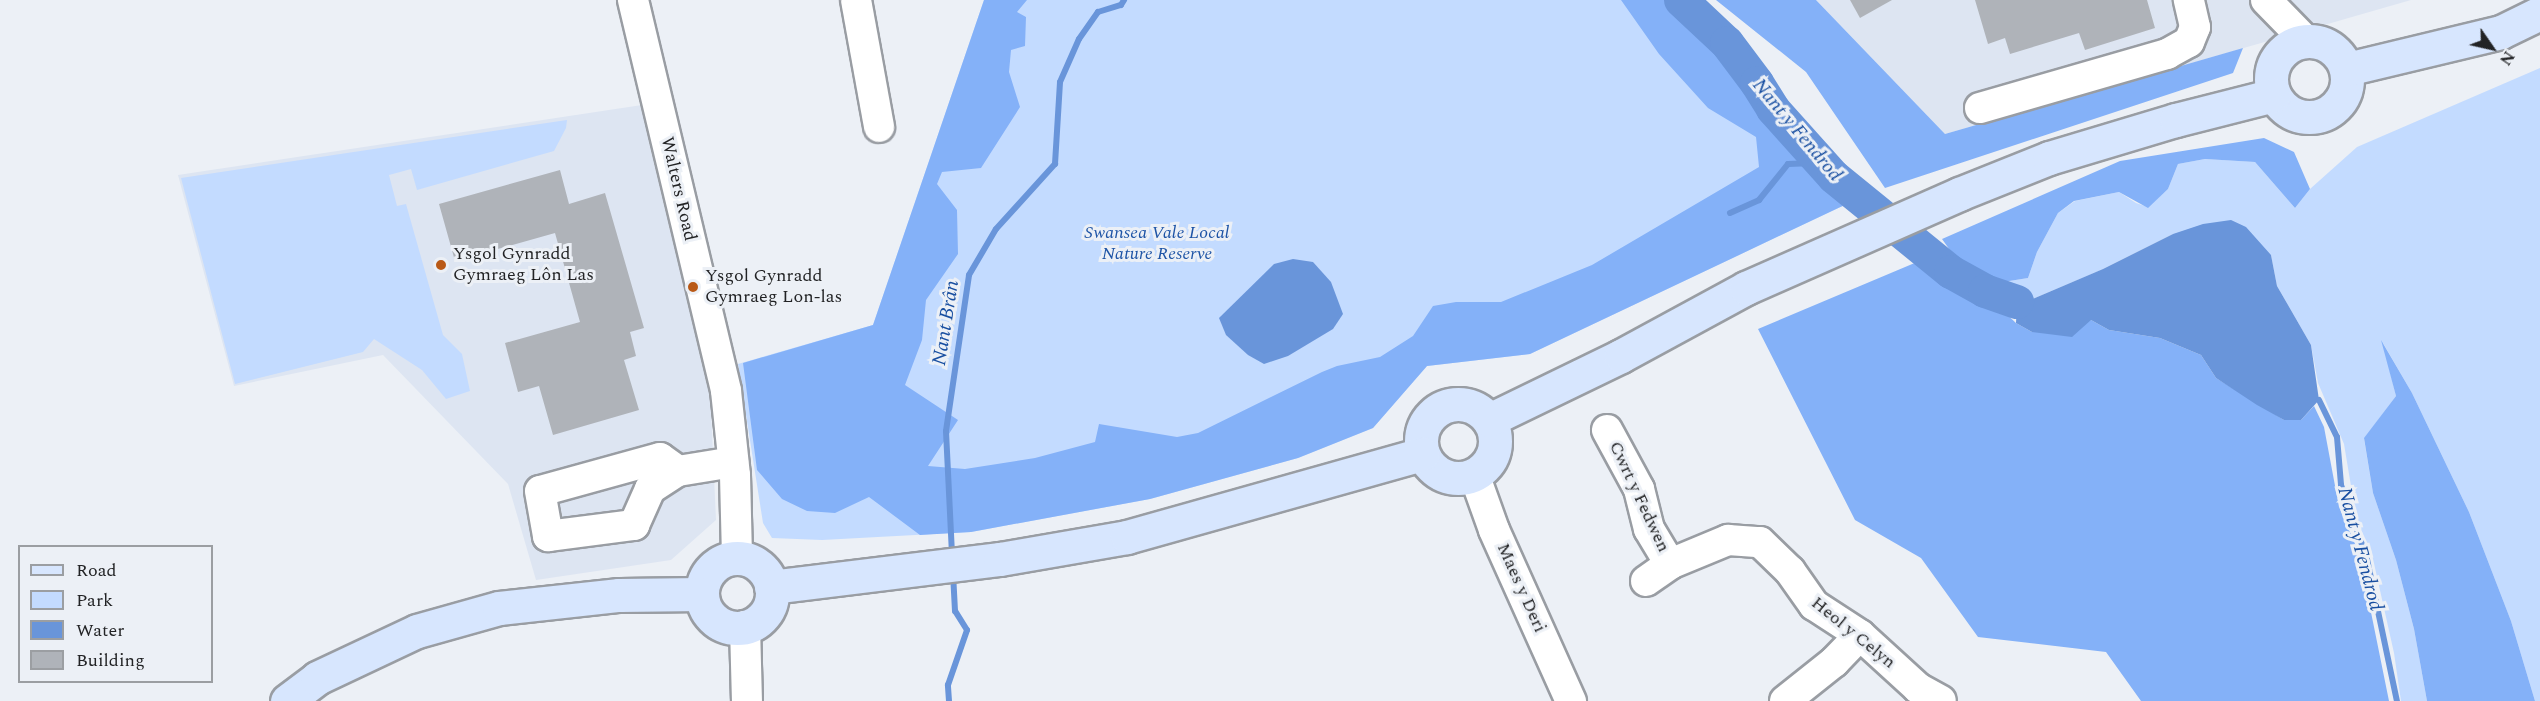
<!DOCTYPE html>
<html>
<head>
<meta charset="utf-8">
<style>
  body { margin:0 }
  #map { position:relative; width:2540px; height:701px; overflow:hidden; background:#ecf0f6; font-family:Spectral,serif }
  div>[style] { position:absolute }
  .built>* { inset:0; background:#dde5f2 }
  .green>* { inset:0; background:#c3dbff }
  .forest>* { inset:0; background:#84b1f8 }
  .water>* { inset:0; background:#6995da }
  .stream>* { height:6px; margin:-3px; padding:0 3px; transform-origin:3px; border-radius:3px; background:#6995da }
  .river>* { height:34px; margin:-17px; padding:0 17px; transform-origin:17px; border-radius:17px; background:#6995da }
  .building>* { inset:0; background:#afb3b9 }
  .roads { filter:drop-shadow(2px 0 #999da3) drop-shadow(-2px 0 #999da3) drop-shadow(0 2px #999da3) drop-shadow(0 -2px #999da3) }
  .minor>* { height:30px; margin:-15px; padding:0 15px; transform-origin:15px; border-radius:15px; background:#fff }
  .major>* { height:33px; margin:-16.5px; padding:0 16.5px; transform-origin:16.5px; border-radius:16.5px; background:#d7e6fe }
  .major>.ring { margin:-16.5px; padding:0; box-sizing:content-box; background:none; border:33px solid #d7e6fe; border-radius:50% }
  .dots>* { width:16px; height:16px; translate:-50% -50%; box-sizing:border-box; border:3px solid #ecf0f6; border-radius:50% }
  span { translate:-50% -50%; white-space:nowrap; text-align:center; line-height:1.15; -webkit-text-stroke:6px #ecf0f6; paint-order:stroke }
  .street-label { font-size:18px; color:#222325 }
  .park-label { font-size:18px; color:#1e54a6; font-style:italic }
  .poi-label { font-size:18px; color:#222325 }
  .left { translate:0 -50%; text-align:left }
  .water-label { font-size:20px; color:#194fa1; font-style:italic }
  .legend { position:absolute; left:18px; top:545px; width:195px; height:138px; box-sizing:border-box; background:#ecf0f6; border:2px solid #9b9ea2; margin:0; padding:8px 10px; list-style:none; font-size:18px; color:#222325 }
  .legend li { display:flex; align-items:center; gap:12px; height:30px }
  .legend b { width:30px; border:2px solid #9b9ea2 }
  .north { position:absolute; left:2462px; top:18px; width:60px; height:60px; -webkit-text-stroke:4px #ecf0f6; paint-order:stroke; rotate:124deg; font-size:16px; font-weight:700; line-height:24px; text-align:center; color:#222325 }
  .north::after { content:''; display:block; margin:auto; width:21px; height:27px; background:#222325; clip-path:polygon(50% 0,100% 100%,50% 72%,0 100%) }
</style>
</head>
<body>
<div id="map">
  <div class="built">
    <div style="clip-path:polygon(1816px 0,2411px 0,1945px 134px)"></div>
    <div style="clip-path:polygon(642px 105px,710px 388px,716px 520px,671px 560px,536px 580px,508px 484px,383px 355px,234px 386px,178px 175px)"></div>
  </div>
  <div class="green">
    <div style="clip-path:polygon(984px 0,1673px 0,1688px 18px,1726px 52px,1766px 109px,1812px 164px,1851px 202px,1530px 354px,1427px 366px,1373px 428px,1298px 458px,1150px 499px,971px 532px,822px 540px,772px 538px,763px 523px,738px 364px,873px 325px)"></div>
    <div style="clip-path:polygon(2540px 68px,2540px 701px,2535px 701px,2511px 621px,2469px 512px,2412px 393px,2383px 343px,2396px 396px,2364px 439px,2373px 493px,2396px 560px,2414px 629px,2427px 701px,2401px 701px,2394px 653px,2371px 550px,2357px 522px,2344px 444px,2318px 383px,2311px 345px,2277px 286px,2271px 255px,2173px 234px,2101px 270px,2030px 300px,1982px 282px,1962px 267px,2003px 282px,2028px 278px,2037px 252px,2058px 213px,2075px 201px,2119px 192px,2136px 203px,2148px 207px,2168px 189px,2178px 164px,2205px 159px,2255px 162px,2295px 208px,2310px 189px,2357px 147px)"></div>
    <div style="clip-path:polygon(567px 120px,566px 128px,554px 151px,417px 190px,411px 169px,389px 175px,397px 206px,406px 204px,443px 335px,462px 354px,470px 391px,446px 399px,422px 370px,374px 339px,363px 352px,235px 384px,181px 178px)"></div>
  </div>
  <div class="forest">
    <div style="clip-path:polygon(984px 0,1027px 0,1017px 12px,1026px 17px,1025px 46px,1011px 50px,1009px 72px,1020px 107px,981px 168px,942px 172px,937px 184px,957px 210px,958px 254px,926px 300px,922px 340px,905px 385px,958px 420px,928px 466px,965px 469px,1035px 458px,1095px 442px,1099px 424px,1177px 437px,1198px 433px,1322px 372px,1337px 366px,1380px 357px,1413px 336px,1433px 306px,1456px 302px,1501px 302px,1592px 265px,1759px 167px,1756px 137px,1708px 108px,1659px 54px,1621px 0,1673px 0,1688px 18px,1726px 52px,1766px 109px,1812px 164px,1851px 202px,1530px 354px,1427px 366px,1373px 428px,1298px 458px,1150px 499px,971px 532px,920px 535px,869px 497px,835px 513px,807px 511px,782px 499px,757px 470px,743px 363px,873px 325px)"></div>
    <div style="clip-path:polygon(1716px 0,1816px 0,1945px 134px,2243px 48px,2233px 73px,1885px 188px,1806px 72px)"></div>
    <div style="clip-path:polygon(2264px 138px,2294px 152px,2310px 189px,2295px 208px,2255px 162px,2205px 159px,2178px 164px,2168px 189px,2148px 208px,2119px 192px,2074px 201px,2058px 213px,2037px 252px,2028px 278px,2003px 282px,1962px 267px,1942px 239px,2120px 161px)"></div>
    <div style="clip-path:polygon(1917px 262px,2001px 309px,2016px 323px,2032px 332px,2091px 320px,2109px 330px,2160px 338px,2201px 355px,2216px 378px,2284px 420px,2301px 420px,2314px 406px,2324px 427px,2339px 507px,2359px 553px,2389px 701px,2141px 701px,2106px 652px,1978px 637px,1921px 558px,1855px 520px,1758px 329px)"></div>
    <div style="clip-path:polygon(2381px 340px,2412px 393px,2469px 512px,2511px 621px,2535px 701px,2427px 701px,2414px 629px,2396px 560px,2373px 493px,2364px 438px,2396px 396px)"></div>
  </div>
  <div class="water">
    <div style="clip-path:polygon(2231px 220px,2246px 227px,2271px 255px,2277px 286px,2311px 345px,2319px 400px,2301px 420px,2284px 420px,2257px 405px,2216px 378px,2201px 355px,2160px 338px,2109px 330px,2091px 320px,2072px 337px,2032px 332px,2016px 323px,2017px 302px,2030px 300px,2103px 269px,2173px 234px,2203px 224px)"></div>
    <div style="clip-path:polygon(1293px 259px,1313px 262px,1331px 282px,1343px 314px,1333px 329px,1288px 356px,1264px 364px,1248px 355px,1226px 335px,1219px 318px,1274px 264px)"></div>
  </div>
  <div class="stream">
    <div style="left:1757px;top:83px;width:13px;rotate:-23deg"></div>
    <div style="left:1730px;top:213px;width:32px;rotate:-24deg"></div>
    <div style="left:1759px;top:200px;width:46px;rotate:-51.1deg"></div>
    <div style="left:1788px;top:164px;width:33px;rotate:-2deg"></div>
    <div style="left:2319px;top:400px;width:41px;rotate:64.1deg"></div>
    <div style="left:2337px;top:437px;width:48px;rotate:85.2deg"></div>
    <div style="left:2341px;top:485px;width:78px;rotate:70.6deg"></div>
    <div style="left:2367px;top:559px;width:145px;rotate:78.1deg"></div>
    <div style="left:952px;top:554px;width:123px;rotate:-92.8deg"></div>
    <div style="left:946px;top:431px;width:158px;rotate:-81.6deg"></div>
    <div style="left:969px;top:275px;width:53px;rotate:-59.6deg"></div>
    <div style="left:996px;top:229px;width:88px;rotate:-47.8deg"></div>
    <div style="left:1055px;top:164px;width:82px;rotate:-86.5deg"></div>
    <div style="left:1060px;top:82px;width:47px;rotate:-66.2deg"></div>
    <div style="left:1079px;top:39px;width:33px;rotate:-55deg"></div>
    <div style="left:1098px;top:12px;width:24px;rotate:-17deg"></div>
    <div style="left:1121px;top:5px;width:6px;rotate:-59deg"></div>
    <div style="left:949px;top:701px;width:16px;rotate:-94deg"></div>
    <div style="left:948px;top:685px;width:58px;rotate:-70.9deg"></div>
    <div style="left:967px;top:630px;width:22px;rotate:-122deg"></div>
    <div style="left:955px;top:611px;width:38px;rotate:-93deg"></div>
  </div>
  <div class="river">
    <div style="left:1681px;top:0;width:63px;rotate:43.1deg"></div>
    <div style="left:1727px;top:43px;width:50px;rotate:53.1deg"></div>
    <div style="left:1757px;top:83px;width:31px;rotate:58deg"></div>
    <div style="left:1773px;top:109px;width:91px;rotate:48.1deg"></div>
    <div style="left:1834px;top:177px;width:151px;rotate:39.1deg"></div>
    <div style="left:1951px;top:272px;width:39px;rotate:29deg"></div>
    <div style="left:1985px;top:291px;width:34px;rotate:19deg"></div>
  </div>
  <div class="building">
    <div style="clip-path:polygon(1850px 0,1892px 0,1860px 18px)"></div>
    <div style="clip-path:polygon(1975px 0,2147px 0,2155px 28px,2085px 50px,2079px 33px,2010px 54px,2005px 38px,1988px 44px)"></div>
    <div style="clip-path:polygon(560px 170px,569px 204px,605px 193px,644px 328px,630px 332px,636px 356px,624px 360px,639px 410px,553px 435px,539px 386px,518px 392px,505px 343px,580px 322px,555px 233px,455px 261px,439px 204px)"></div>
  </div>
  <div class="roads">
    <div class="minor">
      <div style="left:633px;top:0;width:402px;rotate:76.6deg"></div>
      <div style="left:726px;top:391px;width:84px;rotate:83.9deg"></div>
      <div style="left:735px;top:475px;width:83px;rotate:88.6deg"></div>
      <div style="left:856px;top:0;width:129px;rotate:79.7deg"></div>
      <div style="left:2266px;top:0;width:57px;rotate:45.7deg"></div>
      <div style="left:1980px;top:108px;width:195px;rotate:-16.1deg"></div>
      <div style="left:2167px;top:54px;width:25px;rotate:-29deg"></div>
      <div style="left:2189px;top:42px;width:16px;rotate:-68deg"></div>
      <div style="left:2195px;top:27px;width:28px;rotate:-103deg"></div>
      <div style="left:1607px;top:430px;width:67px;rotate:61.5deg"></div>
      <div style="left:1639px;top:489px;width:41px;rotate:76deg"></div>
      <div style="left:1649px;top:529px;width:41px;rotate:59deg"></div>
      <div style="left:678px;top:471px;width:22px;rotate:-144deg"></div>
      <div style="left:660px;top:458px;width:124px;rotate:164.6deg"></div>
      <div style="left:540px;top:491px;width:46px;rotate:79.9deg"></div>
      <div style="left:548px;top:536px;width:87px;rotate:-7.3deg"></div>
      <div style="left:634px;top:525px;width:39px;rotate:-66deg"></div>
      <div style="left:650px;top:489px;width:33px;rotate:-33deg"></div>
      <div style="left:678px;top:471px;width:56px;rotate:-9.3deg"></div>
      <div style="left:1474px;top:474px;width:59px;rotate:70.3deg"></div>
      <div style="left:1494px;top:530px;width:188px;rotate:65.8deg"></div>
      <div style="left:1646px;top:581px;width:29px;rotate:-35deg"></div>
      <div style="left:1670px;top:564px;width:63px;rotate:-22.5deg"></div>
      <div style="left:1728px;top:540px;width:32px;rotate:4deg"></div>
      <div style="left:1760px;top:542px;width:42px;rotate:44deg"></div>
      <div style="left:1790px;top:571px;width:42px;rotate:54.8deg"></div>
      <div style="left:1814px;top:605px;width:55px;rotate:33.1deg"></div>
      <div style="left:1860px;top:635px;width:79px;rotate:42.4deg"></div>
      <div style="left:1918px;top:688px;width:26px;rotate:29deg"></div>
      <div style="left:745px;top:626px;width:75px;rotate:88.5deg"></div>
      <div style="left:1785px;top:701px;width:63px;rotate:-38.5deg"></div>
      <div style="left:1834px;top:662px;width:37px;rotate:-46deg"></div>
    </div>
    <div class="major">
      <div class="ring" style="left:2271px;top:41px;width:43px;height:43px"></div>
      <div style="left:2347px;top:69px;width:158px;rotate:-13.5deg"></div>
      <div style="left:2501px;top:32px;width:43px;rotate:-26deg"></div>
      <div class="ring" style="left:1421px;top:404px;width:41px;height:41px"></div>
      <div style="left:1489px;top:420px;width:147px;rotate:-25.9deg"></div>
      <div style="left:1621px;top:356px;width:142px;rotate:-28.5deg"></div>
      <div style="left:1746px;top:288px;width:233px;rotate:-23.8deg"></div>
      <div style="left:1959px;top:194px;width:97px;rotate:-21.8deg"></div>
      <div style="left:2049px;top:158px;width:133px;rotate:-16.7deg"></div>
      <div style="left:2176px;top:120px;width:101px;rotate:-14.3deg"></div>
      <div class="ring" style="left:702px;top:558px;width:37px;height:37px"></div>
      <div style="left:771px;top:587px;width:231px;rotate:-7deg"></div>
      <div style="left:1000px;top:559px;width:129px;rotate:-9.8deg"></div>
      <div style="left:1127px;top:537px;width:307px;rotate:-15.7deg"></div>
      <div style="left:287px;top:701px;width:38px;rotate:-37deg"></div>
      <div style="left:317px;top:678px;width:110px;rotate:-25.2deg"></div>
      <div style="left:417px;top:631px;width:85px;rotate:-15.7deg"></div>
      <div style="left:499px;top:608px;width:121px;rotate:-6.2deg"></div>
      <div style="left:619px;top:595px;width:83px;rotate:-0.7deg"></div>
    </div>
  </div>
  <div class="dots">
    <div style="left:441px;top:265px;background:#b95916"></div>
    <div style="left:693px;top:287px;background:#b95916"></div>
  </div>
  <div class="street-label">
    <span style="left:678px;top:189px;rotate:77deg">Walters Road</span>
    <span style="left:1639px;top:497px;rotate:65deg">Cwrt y Fedwen</span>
    <span style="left:1521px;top:588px;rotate:66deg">Maes y Deri</span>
    <span style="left:1853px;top:633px;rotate:39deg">Heol y Celyn</span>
  </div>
  <div class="park-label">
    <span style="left:1157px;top:244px">Swansea Vale Local<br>Nature Reserve</span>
  </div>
  <div class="poi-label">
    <span class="left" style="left:453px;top:265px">Ysgol Gynradd<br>Gymraeg Lôn Las</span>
    <span class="left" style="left:705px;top:287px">Ysgol Gynradd<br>Gymraeg Lon-las</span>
  </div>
  <div class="water-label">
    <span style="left:1797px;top:130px;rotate:50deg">Nant y Fendrod</span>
    <span style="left:946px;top:323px;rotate:-81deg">Nant Brân</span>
    <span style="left:2360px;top:549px;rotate:75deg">Nant y Fendrod</span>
  </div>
  <ul class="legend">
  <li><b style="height:8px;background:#d7e6fe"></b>Road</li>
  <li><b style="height:16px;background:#c3dbff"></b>Park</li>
  <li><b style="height:16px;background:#6995da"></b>Water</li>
  <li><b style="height:16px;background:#afb3b9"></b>Building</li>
  </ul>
  <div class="north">N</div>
</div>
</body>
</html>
